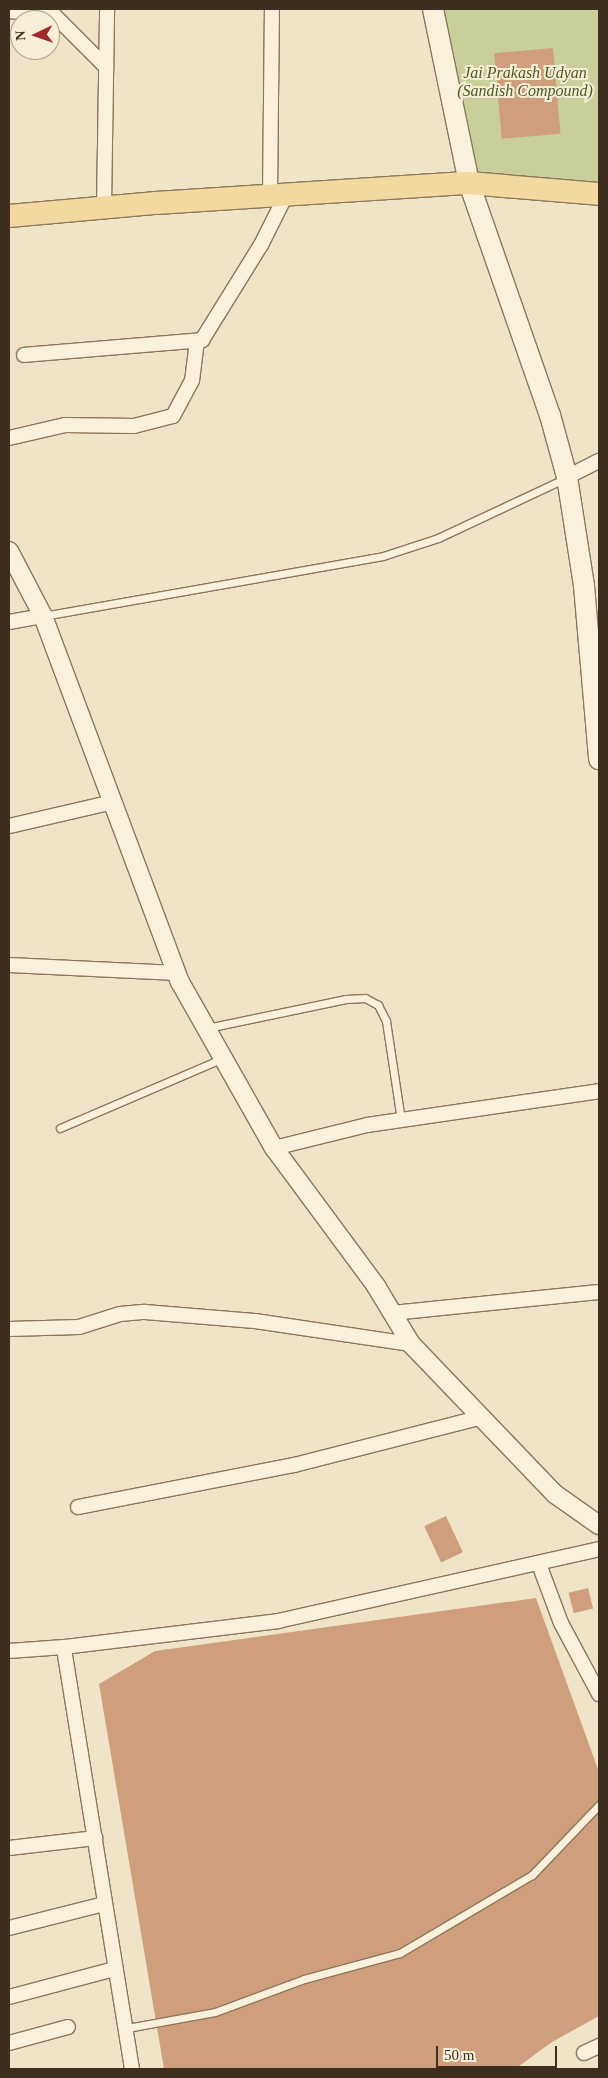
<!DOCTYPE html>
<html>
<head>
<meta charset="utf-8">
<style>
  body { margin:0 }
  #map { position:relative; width:608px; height:2078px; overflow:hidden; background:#f0e4c8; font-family:Georgia,serif }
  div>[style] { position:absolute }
  .green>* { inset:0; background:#c9cf9b }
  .building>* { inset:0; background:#cf9f7d; transform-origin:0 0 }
  .roads { filter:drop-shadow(1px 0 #8d765c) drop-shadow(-1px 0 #8d765c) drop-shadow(0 1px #8d765c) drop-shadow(0 -1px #8d765c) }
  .service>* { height:7px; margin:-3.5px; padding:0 3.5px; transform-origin:3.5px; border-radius:3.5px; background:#faf1dc }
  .minor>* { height:14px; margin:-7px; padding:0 7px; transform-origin:7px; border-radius:7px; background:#faf1dc }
  .tertiary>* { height:18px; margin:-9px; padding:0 9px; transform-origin:9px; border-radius:9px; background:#faf1dc }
  .secondary>* { height:20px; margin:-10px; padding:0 10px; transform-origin:10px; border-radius:10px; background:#faf1dc }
  .primary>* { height:22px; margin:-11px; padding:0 11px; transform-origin:11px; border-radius:11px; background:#f3d9a0 }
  span { translate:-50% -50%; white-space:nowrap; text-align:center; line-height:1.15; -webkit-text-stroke:4px #f7eed8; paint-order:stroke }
  .park-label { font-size:16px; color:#4d5a26; font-style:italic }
  .frame { position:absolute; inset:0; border:10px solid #3d2e20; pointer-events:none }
  .north { position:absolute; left:10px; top:10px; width:50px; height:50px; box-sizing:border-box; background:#f7eed8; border:1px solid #ada18e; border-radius:50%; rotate:267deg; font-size:14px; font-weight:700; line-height:20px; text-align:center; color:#3d2e20 }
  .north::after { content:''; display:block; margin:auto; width:18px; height:22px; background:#9e2a2b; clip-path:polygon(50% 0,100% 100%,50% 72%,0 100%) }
  .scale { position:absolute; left:436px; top:2046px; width:121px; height:22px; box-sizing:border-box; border:2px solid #3d2e20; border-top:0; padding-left:6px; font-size:15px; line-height:18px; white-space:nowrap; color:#3d2e20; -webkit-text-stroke:4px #f7eed8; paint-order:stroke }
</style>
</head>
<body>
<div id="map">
  <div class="green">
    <div style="clip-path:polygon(437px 9px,599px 9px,599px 193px,469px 183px)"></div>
  </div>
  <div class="building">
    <div style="left:553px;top:48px;width:86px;height:59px;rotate:85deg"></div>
    <div style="left:446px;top:1516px;width:40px;height:24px;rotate:65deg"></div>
    <div style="left:588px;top:1588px;width:21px;height:20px;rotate:76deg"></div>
    <div style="clip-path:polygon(536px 1598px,599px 1772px,599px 2016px,552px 2042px,515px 2069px,164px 2069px,99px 1684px,155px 1651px)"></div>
  </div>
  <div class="roads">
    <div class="service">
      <div style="left:43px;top:616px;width:345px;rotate:-10deg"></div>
      <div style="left:383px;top:556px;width:58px;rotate:-18.1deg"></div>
      <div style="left:438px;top:538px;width:141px;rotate:-25.1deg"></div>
      <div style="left:207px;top:1028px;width:142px;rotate:-11.8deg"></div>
      <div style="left:346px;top:999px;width:19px;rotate:-3deg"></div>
      <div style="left:365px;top:998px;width:15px;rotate:28deg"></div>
      <div style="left:378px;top:1005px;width:18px;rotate:63deg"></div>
      <div style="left:386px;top:1021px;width:100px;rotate:81.4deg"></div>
      <div style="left:60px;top:1128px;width:177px;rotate:-23.2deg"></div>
      <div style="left:127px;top:2028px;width:89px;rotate:-10.3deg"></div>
      <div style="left:215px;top:2012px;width:95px;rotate:-20.3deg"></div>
      <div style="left:304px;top:1979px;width:99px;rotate:-15.2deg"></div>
      <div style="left:400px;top:1953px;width:153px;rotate:-30.6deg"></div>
      <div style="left:532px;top:1875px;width:97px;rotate:-46.3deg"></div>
    </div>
    <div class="minor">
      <div style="left:9px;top:11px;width:45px;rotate:5.1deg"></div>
      <div style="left:54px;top:15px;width:74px;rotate:45deg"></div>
      <div style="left:270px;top:195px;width:186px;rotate:-89.4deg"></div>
      <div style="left:104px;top:207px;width:198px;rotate:-89.1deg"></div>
      <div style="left:24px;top:355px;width:179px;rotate:-4.8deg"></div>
      <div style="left:202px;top:340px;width:112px;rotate:-58.2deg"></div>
      <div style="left:261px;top:245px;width:56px;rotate:-63.4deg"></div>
      <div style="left:9px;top:438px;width:57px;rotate:-13.1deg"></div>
      <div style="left:65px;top:425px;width:69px;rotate:0.8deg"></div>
      <div style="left:134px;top:426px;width:40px;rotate:-14.4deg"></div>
      <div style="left:173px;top:416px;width:40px;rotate:-62deg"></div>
      <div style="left:192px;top:381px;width:40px;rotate:-82.9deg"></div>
      <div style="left:567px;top:477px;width:36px;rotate:-27deg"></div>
      <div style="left:9px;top:622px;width:35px;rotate:-10deg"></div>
      <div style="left:9px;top:826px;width:107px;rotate:-13deg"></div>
      <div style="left:9px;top:965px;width:168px;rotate:2.7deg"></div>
      <div style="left:274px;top:1148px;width:96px;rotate:-13.9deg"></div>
      <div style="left:367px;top:1125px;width:234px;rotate:-8.3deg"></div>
      <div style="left:392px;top:1313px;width:208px;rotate:-5.8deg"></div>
      <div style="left:9px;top:1329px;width:70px;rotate:-1.6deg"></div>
      <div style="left:79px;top:1327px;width:43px;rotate:-17.6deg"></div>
      <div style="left:120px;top:1314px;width:25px;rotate:-5deg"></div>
      <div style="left:145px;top:1312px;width:110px;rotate:4.7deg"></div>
      <div style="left:255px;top:1321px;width:158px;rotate:8.4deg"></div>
      <div style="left:78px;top:1507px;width:220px;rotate:-11deg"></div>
      <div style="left:294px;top:1465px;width:191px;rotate:-14.3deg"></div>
      <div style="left:539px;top:1564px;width:63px;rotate:69.6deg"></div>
      <div style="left:561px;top:1623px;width:81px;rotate:61.8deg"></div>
      <div style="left:9px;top:1651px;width:55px;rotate:-4.2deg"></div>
      <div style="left:9px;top:1848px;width:87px;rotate:-6.6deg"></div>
      <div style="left:9px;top:1928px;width:98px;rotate:-14.2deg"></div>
      <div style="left:9px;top:1997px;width:109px;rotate:-14.9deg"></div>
      <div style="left:9px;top:2043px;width:61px;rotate:-15.2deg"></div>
      <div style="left:584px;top:2053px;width:17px;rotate:-25deg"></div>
      <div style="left:132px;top:2069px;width:427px;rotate:-99.2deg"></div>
      <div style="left:64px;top:1647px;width:216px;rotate:-6.9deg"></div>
      <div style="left:278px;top:1621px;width:329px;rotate:-12.6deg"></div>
    </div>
    <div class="tertiary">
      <div style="left:9px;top:551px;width:73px;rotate:62.4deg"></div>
      <div style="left:43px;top:616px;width:391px;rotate:69.5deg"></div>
      <div style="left:180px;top:982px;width:191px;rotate:60.5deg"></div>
      <div style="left:274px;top:1148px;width:172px;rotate:53.5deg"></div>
      <div style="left:376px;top:1286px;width:68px;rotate:58.9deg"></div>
      <div style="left:411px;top:1344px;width:208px;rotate:46.2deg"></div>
      <div style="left:555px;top:1494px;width:54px;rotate:35.2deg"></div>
    </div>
    <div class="secondary">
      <div style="left:433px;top:9px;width:178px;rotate:78.3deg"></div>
      <div style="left:469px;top:183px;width:246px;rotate:70.8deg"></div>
      <div style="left:550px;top:415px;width:64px;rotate:74.7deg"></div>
      <div style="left:567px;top:477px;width:110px;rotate:81.1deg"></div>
      <div style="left:584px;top:586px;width:174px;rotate:85deg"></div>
    </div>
    <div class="primary">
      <div style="left:9px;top:216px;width:148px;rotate:-5.1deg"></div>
      <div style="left:156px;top:203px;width:314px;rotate:-3.7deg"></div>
      <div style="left:469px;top:183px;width:130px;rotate:4.8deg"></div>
    </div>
  </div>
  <div class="park-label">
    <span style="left:525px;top:82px">Jai Prakash Udyan<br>(Sandish Compound)</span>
  </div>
  <div class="frame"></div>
  <div class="north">N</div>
  <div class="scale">50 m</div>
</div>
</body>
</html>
